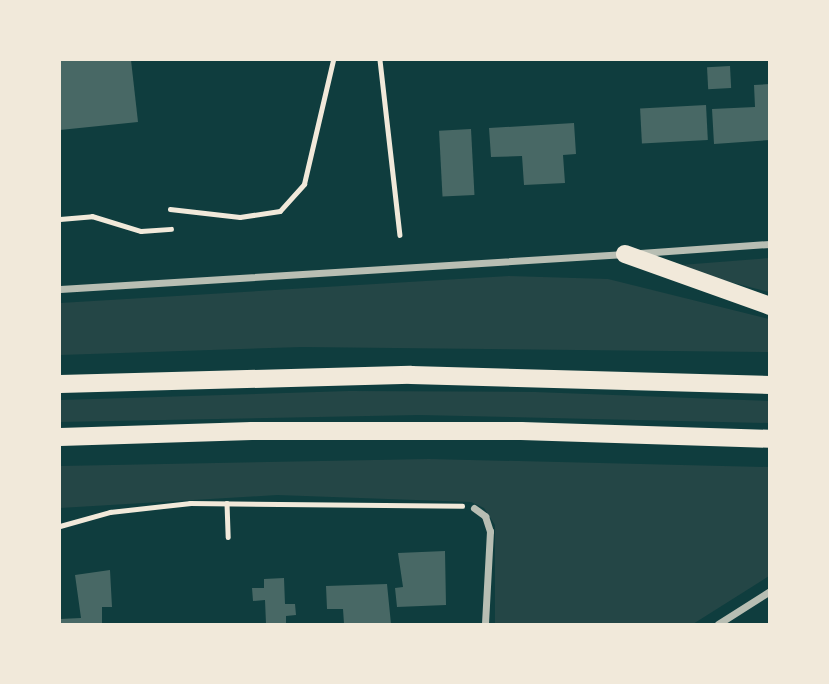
<!DOCTYPE html>
<html>
<head>
<meta charset="utf-8">
<style>
  body { margin:0 }
  #map { position:relative; width:829px; height:684px; overflow:hidden; background:#0f3d3e; font-family:"Archivo Narrow",sans-serif }
  div>[style] { position:absolute }
  .green>* { inset:0; background:#244646 }
  .building>* { inset:0; background:#486865; transform-origin:0 0 }
  .path>* { height:4.5px; margin:-2.25px; padding:0 2.25px; transform-origin:2.25px; border-radius:2.25px; background:#f1e9da }
  .minor>* { height:7px; margin:-3.5px; padding:0 3.5px; transform-origin:3.5px; border-radius:3.5px; background:#b8beb3 }
  .primary>* { height:18px; margin:-9px; padding:0 9px; transform-origin:9px; border-radius:9px; background:#f1e9da }
  span { translate:-50% -50%; white-space:nowrap; text-align:center; line-height:1.15; -webkit-text-stroke:5px #f1e9da; paint-order:stroke }
  .frame { position:absolute; inset:0; border:61px solid #f1e9da; pointer-events:none }
</style>
</head>
<body>
<div id="map">
  <div class="green">
    <div style="clip-path:polygon(769px 258px,769px 292px,668px 266px)"></div>
    <div style="clip-path:polygon(509px 276px,608px 279px,769px 319px,769px 352px,302px 347px,60px 355px,60px 303px)"></div>
    <div style="clip-path:polygon(349px 391px,535px 392px,769px 401px,769px 423px,419px 415px,60px 422px,60px 400px)"></div>
    <div style="clip-path:polygon(429px 459px,769px 467px,769px 576px,693px 624px,495px 624px,495px 525px,484px 508px,471px 502px,277px 495px,60px 508px,60px 466px)"></div>
  </div>
  <div class="building">
    <div style="clip-path:polygon(60px 60px,131px 60px,138px 122px,60px 130px)"></div>
    <div style="left:730px;top:66px;width:22px;height:23px;rotate:87deg"></div>
    <div style="clip-path:polygon(770px 84px,770px 140px,714px 144px,712px 109px,755px 107px,754px 85px)"></div>
    <div style="left:706px;top:105px;width:35px;height:66px;rotate:87deg"></div>
    <div style="clip-path:polygon(574px 123px,576px 154px,563px 155px,565px 183px,524px 185px,522px 156px,491px 157px,489px 128px)"></div>
    <div style="left:471px;top:129px;width:66px;height:32px;rotate:87deg"></div>
    <div style="clip-path:polygon(445px 551px,446px 605px,397px 607px,395px 588px,403px 587px,398px 553px)"></div>
    <div style="clip-path:polygon(110px 570px,112px 607px,102px 607px,102px 624px,60px 624px,60px 619px,81px 618px,75px 575px)"></div>
    <div style="clip-path:polygon(284px 578px,285px 604px,295px 604px,296px 615px,286px 616px,286px 624px,266px 624px,265px 600px,253px 601px,252px 588px,264px 588px,264px 579px)"></div>
    <div style="clip-path:polygon(387px 584px,391px 624px,344px 624px,343px 609px,327px 609px,326px 586px)"></div>
  </div>
  <div class="path">
    <div style="left:380px;top:60px;width:176px;rotate:83.5deg"></div>
    <div style="left:170px;top:209px;width:70px;rotate:6.5deg"></div>
    <div style="left:240px;top:217px;width:40px;rotate:-8.5deg"></div>
    <div style="left:280px;top:211px;width:36px;rotate:-48deg"></div>
    <div style="left:304px;top:184px;width:127px;rotate:-76.8deg"></div>
    <div style="left:60px;top:219px;width:32px;rotate:-5deg"></div>
    <div style="left:92px;top:216px;width:51px;rotate:17deg"></div>
    <div style="left:141px;top:231px;width:30px;rotate:-4deg"></div>
    <div style="left:227px;top:503px;width:34px;rotate:88deg"></div>
    <div style="left:60px;top:526px;width:52px;rotate:-15.6deg"></div>
    <div style="left:110px;top:512px;width:81px;rotate:-6.4deg"></div>
    <div style="left:190px;top:503px;width:272px;rotate:0.6deg"></div>
  </div>
  <div class="minor">
    <div style="left:640px;top:253px;width:130px;rotate:-4deg"></div>
    <div style="left:60px;top:289px;width:566px;rotate:-3.54deg"></div>
    <div style="left:474px;top:508px;width:14px;rotate:36deg"></div>
    <div style="left:485px;top:516px;width:16px;rotate:72deg"></div>
    <div style="left:490px;top:531px;width:93px;rotate:93.1deg"></div>
    <div style="left:718px;top:624px;width:62px;rotate:-32.4deg"></div>
  </div>
  <div class="primary">
    <div style="left:625px;top:254px;width:154px;rotate:19.7deg"></div>
    <div style="left:60px;top:384px;width:351px;rotate:-1.5deg"></div>
    <div style="left:411px;top:375px;width:359px;rotate:1.6deg"></div>
    <div style="left:60px;top:437px;width:192px;rotate:-1.8deg"></div>
    <div style="left:252px;top:431px;width:269px"></div>
    <div style="left:521px;top:431px;width:249px;rotate:1.8deg"></div>
  </div>
  <div class="frame"></div>
</div>
</body>
</html>
